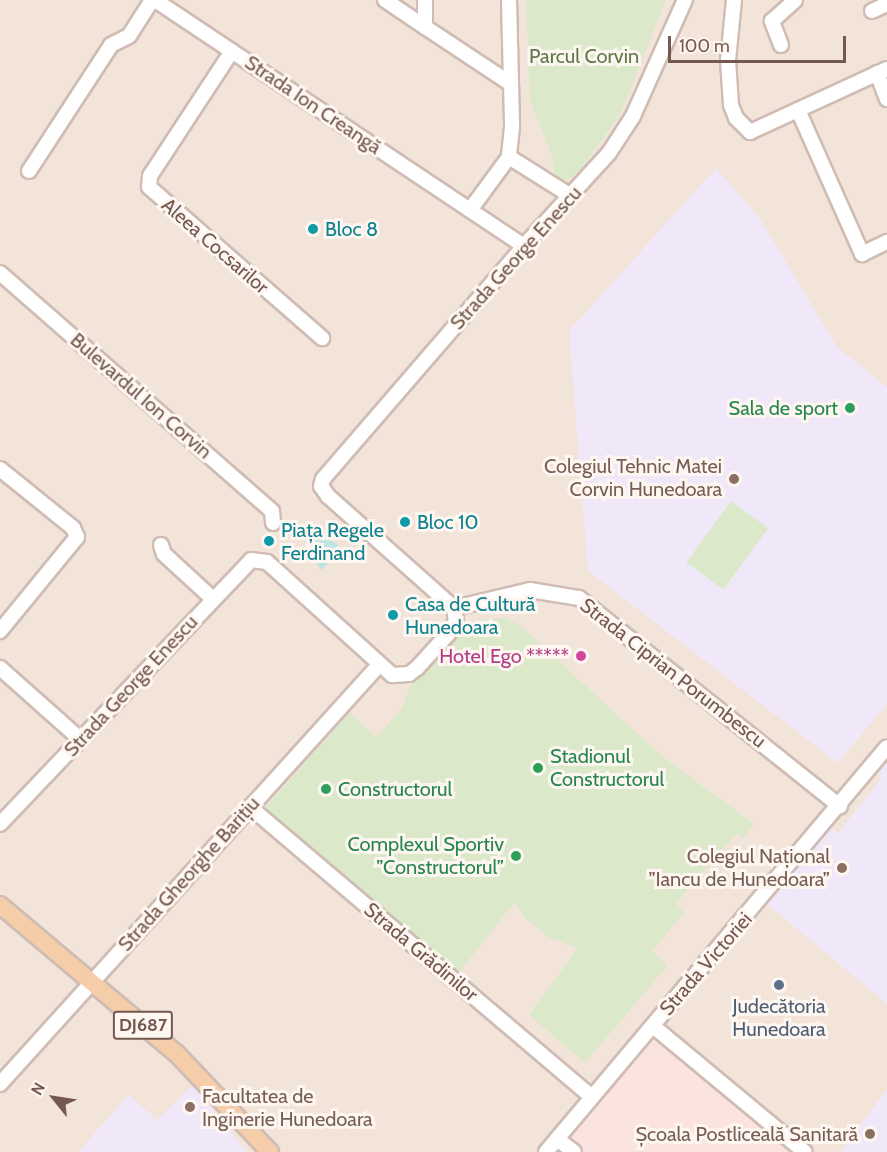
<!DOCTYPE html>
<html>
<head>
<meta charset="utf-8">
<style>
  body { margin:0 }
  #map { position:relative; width:887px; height:1152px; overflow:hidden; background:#fbf3eb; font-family:Cabin,sans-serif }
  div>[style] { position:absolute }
  .residential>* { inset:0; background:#f3e4da; transform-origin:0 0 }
  .commercial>* { inset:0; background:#fbe4e0 }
  .education>* { inset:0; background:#f0e7f8 }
  .green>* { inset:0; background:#dbe9ca; transform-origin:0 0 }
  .water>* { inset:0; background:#c0e4e4 }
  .roads { filter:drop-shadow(2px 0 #cfbcb3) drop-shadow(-2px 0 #cfbcb3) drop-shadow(0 2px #cfbcb3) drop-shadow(0 -2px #cfbcb3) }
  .minor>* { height:14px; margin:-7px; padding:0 7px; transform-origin:7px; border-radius:7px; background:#fff }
  .major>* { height:16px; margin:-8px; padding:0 8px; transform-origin:8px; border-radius:8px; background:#f5cea9 }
  .dots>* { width:16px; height:16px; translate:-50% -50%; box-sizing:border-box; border:3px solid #fef7f1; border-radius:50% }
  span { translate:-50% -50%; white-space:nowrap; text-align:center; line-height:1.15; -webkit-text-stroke:6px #fef7f1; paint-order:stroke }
  .shield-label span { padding:2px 4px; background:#fef7f1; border:2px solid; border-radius:4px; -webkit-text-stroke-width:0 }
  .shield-label { font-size:18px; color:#75584f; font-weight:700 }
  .park-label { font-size:20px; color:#5e7a48 }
  .street-label { font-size:20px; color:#75584f }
  .culture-label { font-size:20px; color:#0d838f }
  .left { translate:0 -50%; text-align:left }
  .leisure-label { font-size:20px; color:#27864d }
  .right { translate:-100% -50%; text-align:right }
  .education-label { font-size:20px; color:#785e54 }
  .hotel-label { font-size:20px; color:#b23c85 }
  .service-label { font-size:20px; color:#4e5e75 }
  .north { position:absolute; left:24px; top:1068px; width:60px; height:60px; -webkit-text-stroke:4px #fef7f1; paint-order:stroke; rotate:300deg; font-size:16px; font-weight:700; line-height:24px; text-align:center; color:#75584f }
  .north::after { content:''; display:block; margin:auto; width:21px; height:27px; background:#75584f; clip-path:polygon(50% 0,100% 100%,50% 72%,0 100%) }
  .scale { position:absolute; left:668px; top:36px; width:178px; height:27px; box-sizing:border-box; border:3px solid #75584f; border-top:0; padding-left:8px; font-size:18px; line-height:21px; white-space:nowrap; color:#75584f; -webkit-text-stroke:4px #fef7f1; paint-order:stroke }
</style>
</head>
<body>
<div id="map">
  <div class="residential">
    <div style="left:0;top:0;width:887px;height:1152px"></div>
  </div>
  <div class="commercial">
    <div style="clip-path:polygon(653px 1039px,788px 1152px,585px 1152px,569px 1139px)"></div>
  </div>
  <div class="education">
    <div style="clip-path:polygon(716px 168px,759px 217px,837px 347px,887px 387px,887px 704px,838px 763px,588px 571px,569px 331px)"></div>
    <div style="clip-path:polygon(887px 754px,887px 1004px,767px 904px,831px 827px,838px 833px,882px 778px,874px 770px)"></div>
    <div style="clip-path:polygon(193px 1085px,247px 1152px,78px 1152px,129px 1095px,157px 1120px)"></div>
    <div style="clip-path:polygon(887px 1089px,887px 1152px,840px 1152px,868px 1115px)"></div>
  </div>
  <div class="green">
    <div style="clip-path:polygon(526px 0,666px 0,621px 113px,580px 171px,556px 187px,552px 156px,530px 100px)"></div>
    <div style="left:731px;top:501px;width:46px;height:76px;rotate:36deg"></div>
    <div style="clip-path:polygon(505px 617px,522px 627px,663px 757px,754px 824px,743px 838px,737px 833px,676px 903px,684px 913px,652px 951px,667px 966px,585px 1063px,529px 1015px,578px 948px,548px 937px,525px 918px,515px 902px,456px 976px,262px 811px,350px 712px,376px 737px,402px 709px,414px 676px,458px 629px,470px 622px)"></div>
  </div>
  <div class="water">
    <div style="clip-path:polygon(323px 537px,338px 544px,333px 559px,321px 570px,309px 552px,314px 542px)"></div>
  </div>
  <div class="roads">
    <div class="minor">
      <div style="left:155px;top:0;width:443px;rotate:33.7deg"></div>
      <div style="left:385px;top:0;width:48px;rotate:34deg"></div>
      <div style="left:425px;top:0;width:27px;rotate:90deg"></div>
      <div style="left:425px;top:27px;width:103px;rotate:33.5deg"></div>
      <div style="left:509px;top:0;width:127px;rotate:88.6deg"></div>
      <div style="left:512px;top:127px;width:30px;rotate:96deg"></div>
      <div style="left:509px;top:157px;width:73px;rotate:32.2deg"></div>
      <div style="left:734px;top:0;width:60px;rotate:95.7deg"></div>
      <div style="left:728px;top:60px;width:45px;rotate:86.2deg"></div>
      <div style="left:731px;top:105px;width:14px;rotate:69deg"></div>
      <div style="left:736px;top:118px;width:20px;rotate:45deg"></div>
      <div style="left:750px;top:132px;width:151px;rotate:-24.7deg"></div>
      <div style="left:872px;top:11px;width:17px;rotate:-25deg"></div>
      <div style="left:781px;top:45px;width:26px;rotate:-111deg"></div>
      <div style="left:772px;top:21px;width:31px;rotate:-42deg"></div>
      <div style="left:232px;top:51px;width:149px;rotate:123.3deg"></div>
      <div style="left:150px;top:176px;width:11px;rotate:95deg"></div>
      <div style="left:149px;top:187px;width:230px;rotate:41.1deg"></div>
      <div style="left:877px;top:73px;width:28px;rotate:69deg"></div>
      <div style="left:798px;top:110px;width:158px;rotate:66deg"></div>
      <div style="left:862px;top:254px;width:28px;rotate:-26deg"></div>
      <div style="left:29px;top:171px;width:150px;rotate:-56.9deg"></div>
      <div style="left:111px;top:45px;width:20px;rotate:-27deg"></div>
      <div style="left:129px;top:36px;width:43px;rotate:-57.4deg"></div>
      <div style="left:470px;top:210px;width:66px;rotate:-53.7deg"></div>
      <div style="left:0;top:273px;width:361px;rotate:41.2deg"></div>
      <div style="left:272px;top:511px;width:12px;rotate:85deg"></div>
      <div style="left:0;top:469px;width:94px;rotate:38.9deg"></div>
      <div style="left:73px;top:528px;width:10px;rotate:66deg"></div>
      <div style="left:77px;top:537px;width:122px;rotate:129.3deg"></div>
      <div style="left:161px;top:545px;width:9px;rotate:72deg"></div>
      <div style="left:164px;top:554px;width:67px;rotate:42.6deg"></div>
      <div style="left:454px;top:608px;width:78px;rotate:-13.3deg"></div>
      <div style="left:530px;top:590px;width:50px;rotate:9.3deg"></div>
      <div style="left:579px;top:598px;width:334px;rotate:38.6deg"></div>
      <div style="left:0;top:668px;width:107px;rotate:41.6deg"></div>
      <div style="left:250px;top:807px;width:448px;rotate:40.3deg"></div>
      <div style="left:0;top:824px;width:364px;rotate:-46.4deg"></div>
      <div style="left:251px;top:560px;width:16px;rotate:7deg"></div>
      <div style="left:267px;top:562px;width:169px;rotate:42.1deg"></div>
      <div style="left:392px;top:675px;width:17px;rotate:-3deg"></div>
      <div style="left:409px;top:674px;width:10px;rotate:-37deg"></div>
      <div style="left:417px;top:668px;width:46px;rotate:-47.6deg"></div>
      <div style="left:448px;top:634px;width:15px;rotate:-58deg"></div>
      <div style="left:456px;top:621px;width:13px;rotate:-99deg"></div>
      <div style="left:454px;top:608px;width:169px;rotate:-138.4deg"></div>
      <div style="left:328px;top:496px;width:12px;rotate:-125deg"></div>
      <div style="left:321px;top:486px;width:7px;rotate:-74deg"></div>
      <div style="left:323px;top:479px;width:308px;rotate:-49.2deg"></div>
      <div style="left:524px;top:246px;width:126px;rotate:-47.6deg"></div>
      <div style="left:609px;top:153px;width:44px;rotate:-57deg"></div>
      <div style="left:633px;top:116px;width:127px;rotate:-65.9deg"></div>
      <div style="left:653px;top:1026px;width:197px;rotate:39.7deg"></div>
      <div style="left:0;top:1084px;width:565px;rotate:-47.87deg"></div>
      <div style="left:557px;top:1139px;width:21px;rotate:37deg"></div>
      <div style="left:546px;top:1152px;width:529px;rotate:-49.9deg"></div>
    </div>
    <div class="major">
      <div style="left:0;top:905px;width:231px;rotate:40.1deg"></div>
      <div style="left:177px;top:1054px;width:135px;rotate:46.5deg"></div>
    </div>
  </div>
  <div class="dots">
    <div style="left:313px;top:229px;background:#0f9aa8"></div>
    <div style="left:850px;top:408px;background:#2e9e5b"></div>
    <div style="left:734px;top:479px;background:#8d6e63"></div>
    <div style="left:405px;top:522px;background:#0f9aa8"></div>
    <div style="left:269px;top:541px;background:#0f9aa8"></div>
    <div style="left:393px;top:615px;background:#0f9aa8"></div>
    <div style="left:581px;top:656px;background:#d1479c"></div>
    <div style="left:538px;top:768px;background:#2e9e5b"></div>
    <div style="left:326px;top:789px;background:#2e9e5b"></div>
    <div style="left:516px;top:856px;background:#2e9e5b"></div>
    <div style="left:842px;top:868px;background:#8d6e63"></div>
    <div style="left:779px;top:985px;background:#5c6f8a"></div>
    <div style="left:190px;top:1107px;background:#8d6e63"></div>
    <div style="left:870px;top:1134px;background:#8d6e63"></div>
  </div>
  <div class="shield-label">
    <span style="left:143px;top:1025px">DJ687</span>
  </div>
  <div class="park-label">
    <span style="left:584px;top:56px">Parcul Corvin</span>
  </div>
  <div class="street-label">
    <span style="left:313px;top:105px;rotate:34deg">Strada Ion Creangă</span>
    <span style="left:215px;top:246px;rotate:41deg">Aleea Cocsarilor</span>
    <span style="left:516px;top:258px;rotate:-48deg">Strada George Enescu</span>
    <span style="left:141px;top:396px;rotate:41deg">Bulevardul Ion Corvin</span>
    <span style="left:673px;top:673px;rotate:38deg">Strada Ciprian Porumbescu</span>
    <span style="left:131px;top:686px;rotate:-47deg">Strada George Enescu</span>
    <span style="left:189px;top:874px;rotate:-48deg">Strada Gheorghe Barițiu</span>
    <span style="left:421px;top:952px;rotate:40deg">Strada Grădinilor</span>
    <span style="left:706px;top:964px;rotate:-49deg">Strada Victoriei</span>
  </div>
  <div class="culture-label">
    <span class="left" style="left:325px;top:229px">Bloc 8</span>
    <span class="left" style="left:417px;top:522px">Bloc 10</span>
    <span class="left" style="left:281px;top:542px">Piața Regele<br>Ferdinand</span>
    <span class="left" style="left:405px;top:616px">Casa de Cultură<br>Hunedoara</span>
  </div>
  <div class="leisure-label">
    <span class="right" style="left:838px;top:408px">Sala de sport</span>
    <span class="left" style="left:550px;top:768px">Stadionul<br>Constructorul</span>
    <span class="left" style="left:338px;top:789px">Constructorul</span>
    <span class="right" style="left:504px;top:856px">Complexul Sportiv<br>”Constructorul”</span>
  </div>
  <div class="education-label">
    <span class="right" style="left:722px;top:478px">Colegiul Tehnic Matei<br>Corvin Hunedoara</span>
    <span class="right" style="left:830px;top:868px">Colegiul Național<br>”Iancu de Hunedoara”</span>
    <span class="left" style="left:202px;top:1108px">Facultatea de<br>Inginerie Hunedoara</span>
    <span class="right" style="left:858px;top:1134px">Școala Postliceală Sanitară</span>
  </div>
  <div class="hotel-label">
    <span class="right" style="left:569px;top:656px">Hotel Ego *****</span>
  </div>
  <div class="service-label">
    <span style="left:779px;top:1018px">Judecătoria<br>Hunedoara</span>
  </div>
  <div class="north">N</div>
  <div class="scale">100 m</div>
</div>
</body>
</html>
